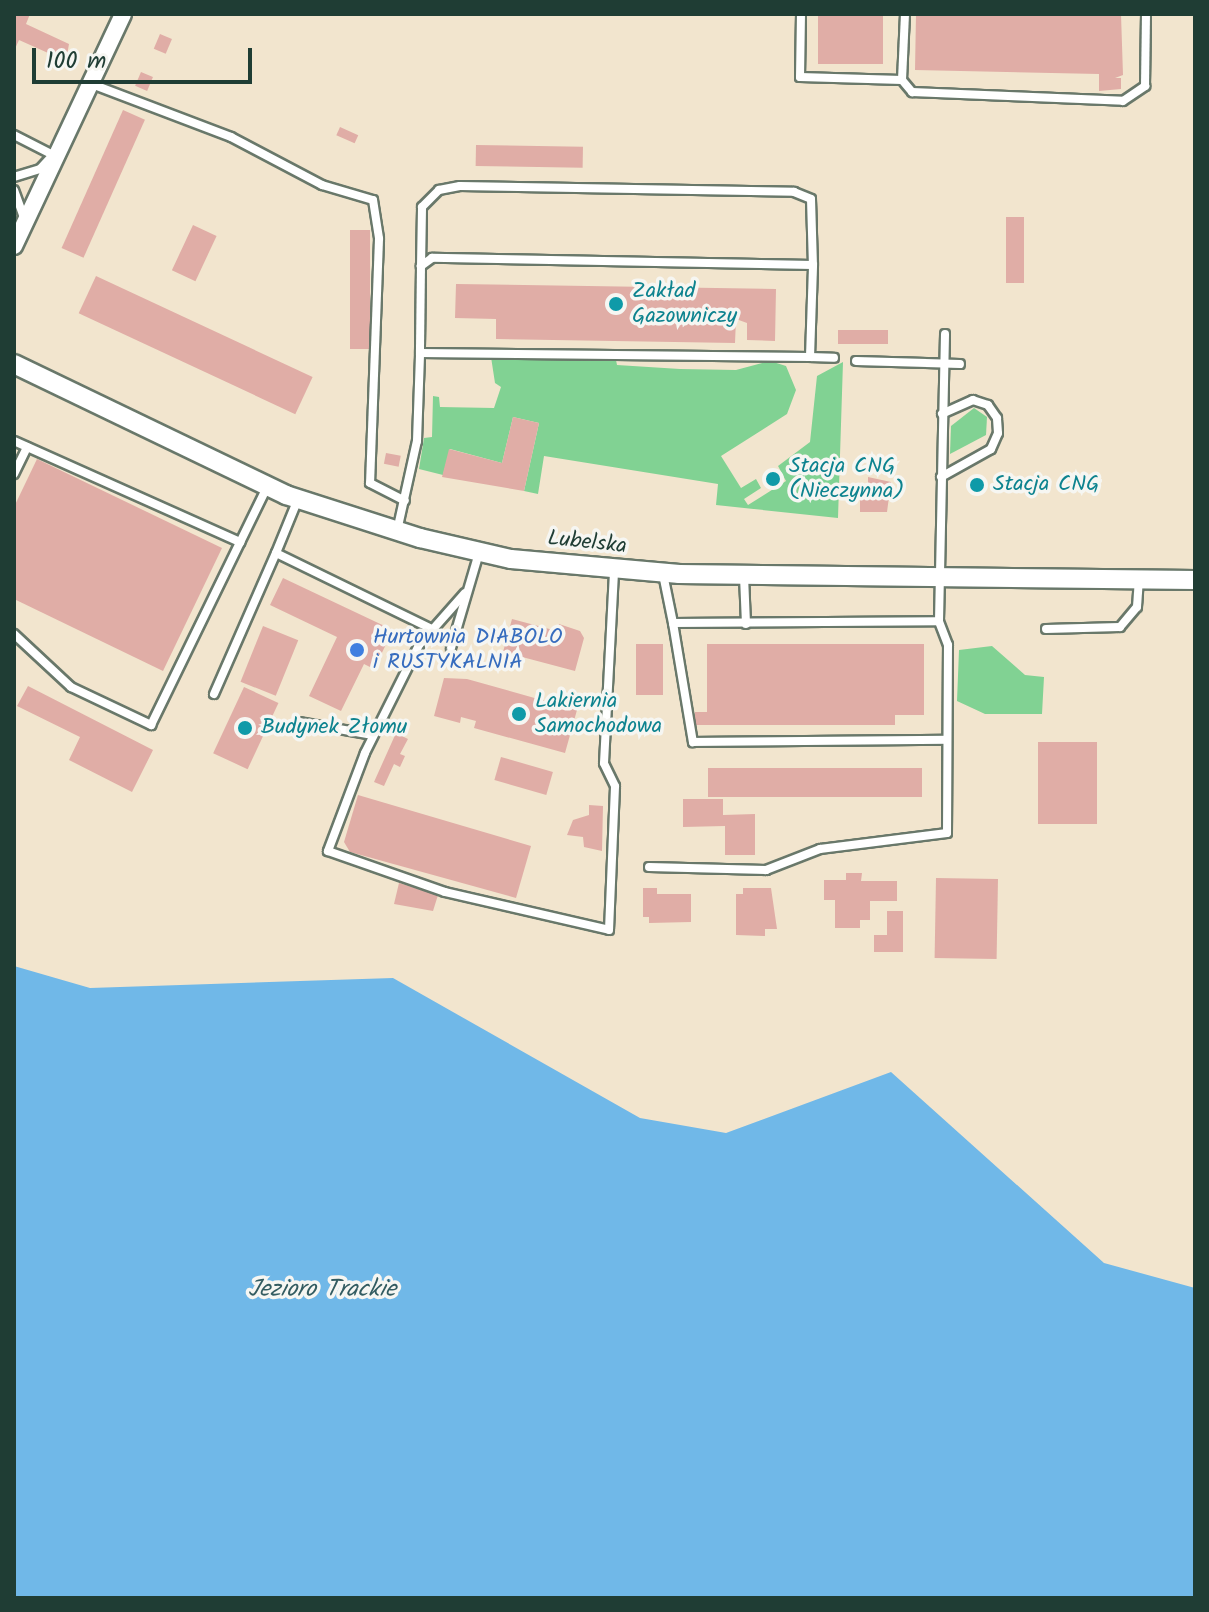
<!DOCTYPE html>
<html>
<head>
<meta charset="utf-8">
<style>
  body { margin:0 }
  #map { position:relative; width:1209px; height:1612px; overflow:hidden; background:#f2e5ce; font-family:Kalam,sans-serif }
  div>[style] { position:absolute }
  .green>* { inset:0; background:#81d293 }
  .water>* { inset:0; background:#70b8e8 }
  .building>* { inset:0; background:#e0ada6; transform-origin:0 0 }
  .roads { filter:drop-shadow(2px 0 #69786a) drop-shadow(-2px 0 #69786a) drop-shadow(0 2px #69786a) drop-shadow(0 -2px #69786a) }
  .service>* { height:8px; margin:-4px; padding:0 4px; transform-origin:4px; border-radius:4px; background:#fff }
  .minor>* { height:16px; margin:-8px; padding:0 8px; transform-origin:8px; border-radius:8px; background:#fff }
  .tertiary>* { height:18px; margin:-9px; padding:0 9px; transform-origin:9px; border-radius:9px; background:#fff }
  .dots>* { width:22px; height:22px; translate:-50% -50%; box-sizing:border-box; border:4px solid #f6f6f2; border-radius:50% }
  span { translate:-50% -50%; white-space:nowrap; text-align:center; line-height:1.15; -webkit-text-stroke:7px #f6f6f2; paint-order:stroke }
  .culture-label { font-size:22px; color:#0d838f }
  .left { translate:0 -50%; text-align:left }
  .street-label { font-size:22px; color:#1f3d34 }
  .shop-label { font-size:22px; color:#366cbe }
  .water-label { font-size:24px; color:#335c61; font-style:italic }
  .frame { position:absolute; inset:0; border:16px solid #1f3d34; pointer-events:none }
  .scale { position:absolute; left:32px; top:48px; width:220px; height:36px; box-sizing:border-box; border:4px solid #1f3d34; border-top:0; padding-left:10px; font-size:24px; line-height:28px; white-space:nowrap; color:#1f3d34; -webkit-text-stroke:6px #f6f6f2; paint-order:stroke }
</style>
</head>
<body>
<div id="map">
  <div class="green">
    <div style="clip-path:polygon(491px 357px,616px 360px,617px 365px,680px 369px,736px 370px,770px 361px,786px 366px,796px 390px,787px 414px,721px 456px,741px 488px,756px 479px,761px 488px,744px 499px,748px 505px,786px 481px,778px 466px,810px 442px,817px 376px,843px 362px,838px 518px,716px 505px,718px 484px,544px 456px,538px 494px,524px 491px,539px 423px,513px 417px,502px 463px,450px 449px,443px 475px,419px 469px,424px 438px,432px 437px,433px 396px,439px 397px,440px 407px,494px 408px,501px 387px,495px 383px)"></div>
    <div style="clip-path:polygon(974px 408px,987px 417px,986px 435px,950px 454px,951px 426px)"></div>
    <div style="clip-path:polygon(992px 646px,1025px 675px,1044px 677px,1042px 714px,985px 714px,957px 701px,959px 650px)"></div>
  </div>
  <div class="water">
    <div style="clip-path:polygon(14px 966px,90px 988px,393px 978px,640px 1118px,726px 1133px,891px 1072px,1104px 1263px,1195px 1288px,1195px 1598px,14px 1598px)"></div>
  </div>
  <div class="building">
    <div style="clip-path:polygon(14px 14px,30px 14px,26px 24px,69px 44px,66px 61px,19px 40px,14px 51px)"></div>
    <div style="left:818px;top:14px;width:65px;height:50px"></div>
    <div style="clip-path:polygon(916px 14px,1121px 14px,1123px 75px,1115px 78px,1121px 78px,1121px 89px,1099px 91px,1099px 74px,915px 70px)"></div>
    <div style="left:160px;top:34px;width:13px;height:16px;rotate:23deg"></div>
    <div style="left:141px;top:72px;width:13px;height:15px;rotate:23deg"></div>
    <div style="left:123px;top:110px;width:24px;height:151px;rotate:24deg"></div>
    <div style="left:340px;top:127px;width:20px;height:9px;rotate:24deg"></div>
    <div style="left:476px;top:145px;width:107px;height:21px;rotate:1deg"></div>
    <div style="left:1006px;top:217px;width:18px;height:66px"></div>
    <div style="left:193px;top:225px;width:26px;height:50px;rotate:25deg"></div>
    <div style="left:350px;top:230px;width:20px;height:119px"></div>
    <div style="left:96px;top:276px;width:239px;height:41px;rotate:25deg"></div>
    <div style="clip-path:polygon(456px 284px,776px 289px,775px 341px,747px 340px,747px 323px,736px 319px,735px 343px,496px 339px,496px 319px,455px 318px)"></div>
    <div style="left:838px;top:330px;width:50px;height:14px"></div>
    <div style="clip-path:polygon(513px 417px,539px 423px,524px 491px,442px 477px,449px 449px,502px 463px)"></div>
    <div style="left:386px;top:453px;width:15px;height:11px;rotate:11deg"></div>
    <div style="clip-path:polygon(37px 459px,222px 548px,163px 671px,14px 599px,14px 507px)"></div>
    <div style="clip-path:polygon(868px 477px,891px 482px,887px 512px,860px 512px,860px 485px,868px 485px)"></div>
    <div style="clip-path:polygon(283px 578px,393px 630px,374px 669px,364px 664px,341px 711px,309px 696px,337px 637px,270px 605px)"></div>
    <div style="clip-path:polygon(512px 619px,557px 631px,559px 624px,580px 631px,584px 638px,575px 671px,503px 652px)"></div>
    <div style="left:263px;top:626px;width:38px;height:60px;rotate:22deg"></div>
    <div style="left:636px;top:644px;width:27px;height:51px"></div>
    <div style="clip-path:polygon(707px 644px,924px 644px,924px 715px,895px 715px,895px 725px,695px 725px,695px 712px,707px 712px)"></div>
    <div style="clip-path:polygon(444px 678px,467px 679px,577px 710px,565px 753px,474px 728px,476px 721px,461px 717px,460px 723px,434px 716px)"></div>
    <div style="clip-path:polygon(28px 686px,153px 750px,132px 792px,69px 760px,80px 737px,17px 706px)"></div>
    <div style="left:244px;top:687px;width:38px;height:73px;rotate:25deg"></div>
    <div style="clip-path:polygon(396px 733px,408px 739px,400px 754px,405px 756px,400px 767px,394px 764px,384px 786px,374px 782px)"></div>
    <div style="left:1038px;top:742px;width:59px;height:82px"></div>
    <div style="left:501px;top:757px;width:54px;height:24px;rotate:16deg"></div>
    <div style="left:708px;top:768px;width:214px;height:29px"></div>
    <div style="clip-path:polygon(358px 795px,531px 846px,516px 898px,350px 852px,344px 842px)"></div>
    <div style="clip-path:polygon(683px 799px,723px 799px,723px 815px,755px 814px,755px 855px,725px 855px,725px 826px,683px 827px)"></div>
    <div style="clip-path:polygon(589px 805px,603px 806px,602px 851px,584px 847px,583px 837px,567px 835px,573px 820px,589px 815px)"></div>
    <div style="clip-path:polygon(846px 873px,862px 873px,861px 881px,897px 881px,897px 901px,870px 901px,870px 920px,860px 920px,860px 928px,835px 928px,835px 900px,824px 900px,824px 880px,846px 880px)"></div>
    <div style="left:936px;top:878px;width:62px;height:80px;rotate:1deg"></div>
    <div style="clip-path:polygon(399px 883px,438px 895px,433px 911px,394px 904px)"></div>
    <div style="clip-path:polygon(643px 888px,657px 888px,657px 894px,691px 894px,691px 922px,649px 923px,649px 917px,643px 917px)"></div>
    <div style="clip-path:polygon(743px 888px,771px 888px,777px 929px,765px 929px,765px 936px,736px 935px,736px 894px,743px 894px)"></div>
    <div style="clip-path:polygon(887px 911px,903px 911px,903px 952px,874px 952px,874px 935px,887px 935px)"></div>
  </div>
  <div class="roads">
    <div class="service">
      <div style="left:801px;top:14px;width:63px;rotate:90.9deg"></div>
      <div style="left:800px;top:77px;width:102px;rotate:1.7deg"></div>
      <div style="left:902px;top:80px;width:16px;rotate:50deg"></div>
      <div style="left:912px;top:92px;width:211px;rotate:2.4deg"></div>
      <div style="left:1123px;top:101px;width:27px;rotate:-34deg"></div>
      <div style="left:1145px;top:86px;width:72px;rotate:-89.2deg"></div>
      <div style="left:902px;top:80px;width:66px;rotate:-87.4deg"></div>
      <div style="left:89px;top:83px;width:152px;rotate:20.8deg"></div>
      <div style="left:231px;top:137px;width:103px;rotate:27.8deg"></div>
      <div style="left:322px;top:185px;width:53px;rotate:16.4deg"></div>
      <div style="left:373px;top:200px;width:39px;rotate:81deg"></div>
      <div style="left:379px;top:239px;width:244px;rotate:92.1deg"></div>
      <div style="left:370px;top:483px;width:39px;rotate:27deg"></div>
      <div style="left:14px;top:135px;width:44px;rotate:27.1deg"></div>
      <div style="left:53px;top:155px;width:19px;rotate:133deg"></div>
      <div style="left:40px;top:169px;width:27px;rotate:163deg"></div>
      <div style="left:14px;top:190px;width:33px;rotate:70deg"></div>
      <div style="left:421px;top:266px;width:59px;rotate:-89deg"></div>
      <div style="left:422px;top:207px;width:24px;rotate:-45deg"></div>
      <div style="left:439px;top:190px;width:21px;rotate:-11deg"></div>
      <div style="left:460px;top:186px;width:334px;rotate:1deg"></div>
      <div style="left:794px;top:192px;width:18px;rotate:22deg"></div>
      <div style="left:811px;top:199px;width:66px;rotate:88.3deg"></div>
      <div style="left:810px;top:357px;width:24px;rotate:2deg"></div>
      <div style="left:856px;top:361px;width:104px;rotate:1.7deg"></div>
      <div style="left:14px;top:441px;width:248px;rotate:24.1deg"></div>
      <div style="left:14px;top:474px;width:30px;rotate:-64deg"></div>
      <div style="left:941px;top:477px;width:57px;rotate:-29.2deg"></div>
      <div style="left:991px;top:449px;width:17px;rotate:-66deg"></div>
      <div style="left:998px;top:433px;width:15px;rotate:-94deg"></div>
      <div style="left:997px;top:418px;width:16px;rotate:-125deg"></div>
      <div style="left:988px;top:405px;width:16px;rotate:-162deg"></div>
      <div style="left:973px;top:400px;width:34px;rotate:156deg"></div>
      <div style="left:298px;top:499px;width:58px;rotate:112.2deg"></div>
      <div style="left:276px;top:553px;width:174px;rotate:26deg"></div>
      <div style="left:397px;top:531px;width:92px;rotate:-77.5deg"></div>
      <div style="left:417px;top:441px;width:88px;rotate:-88deg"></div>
      <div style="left:420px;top:353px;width:390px;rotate:0.6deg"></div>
      <div style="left:810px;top:357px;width:92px;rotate:-88.1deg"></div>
      <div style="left:813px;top:265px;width:381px;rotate:-178.9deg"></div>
      <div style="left:432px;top:258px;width:14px;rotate:144deg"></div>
      <div style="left:421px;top:266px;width:87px;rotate:90.7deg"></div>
      <div style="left:663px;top:574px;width:50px;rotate:78.5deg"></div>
      <div style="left:673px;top:623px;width:266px;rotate:-0.4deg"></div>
      <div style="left:744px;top:576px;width:48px;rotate:87.6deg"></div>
      <div style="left:465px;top:593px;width:69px;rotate:131.5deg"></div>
      <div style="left:419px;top:645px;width:121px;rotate:116.6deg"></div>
      <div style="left:365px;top:753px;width:105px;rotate:110.7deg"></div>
      <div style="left:328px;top:851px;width:124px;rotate:19.3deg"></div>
      <div style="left:445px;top:892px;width:168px;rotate:13deg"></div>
      <div style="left:609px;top:930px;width:144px;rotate:-87.6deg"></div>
      <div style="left:615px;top:786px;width:25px;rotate:-116deg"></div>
      <div style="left:604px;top:763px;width:192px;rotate:-87deg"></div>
      <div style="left:673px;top:623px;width:121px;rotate:80.5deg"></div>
      <div style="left:693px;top:742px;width:252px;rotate:-0.5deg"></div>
      <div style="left:1046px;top:629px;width:74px;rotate:-1.5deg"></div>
      <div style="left:1120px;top:627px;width:26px;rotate:-50deg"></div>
      <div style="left:1137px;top:607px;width:26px;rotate:-86deg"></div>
      <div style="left:14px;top:634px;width:78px;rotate:42.9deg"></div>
      <div style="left:71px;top:687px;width:89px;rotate:25.4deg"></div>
      <div style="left:151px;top:725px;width:265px;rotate:-64deg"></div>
      <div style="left:451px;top:648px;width:99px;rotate:-73.6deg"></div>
      <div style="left:214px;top:694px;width:154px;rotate:-66.3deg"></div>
      <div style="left:299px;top:722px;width:75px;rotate:10deg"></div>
      <div style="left:649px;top:867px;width:117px;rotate:1.5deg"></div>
      <div style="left:766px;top:870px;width:58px;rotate:-21.3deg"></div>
      <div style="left:820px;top:849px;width:128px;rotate:-7.2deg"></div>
      <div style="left:947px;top:833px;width:188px;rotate:-89.7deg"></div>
      <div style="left:948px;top:645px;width:26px;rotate:-111deg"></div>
      <div style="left:939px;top:621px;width:287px;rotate:-88.8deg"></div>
    </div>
    <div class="minor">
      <div style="left:14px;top:246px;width:256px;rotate:-64.8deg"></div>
    </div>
    <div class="tertiary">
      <div style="left:14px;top:364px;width:302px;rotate:25.7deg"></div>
      <div style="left:286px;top:495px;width:141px;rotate:17.8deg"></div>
      <div style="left:420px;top:538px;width:93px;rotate:13deg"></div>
      <div style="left:511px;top:559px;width:169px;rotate:5.1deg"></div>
      <div style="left:679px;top:574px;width:516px;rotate:0.67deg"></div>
    </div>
  </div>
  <div class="dots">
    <div style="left:616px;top:304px;background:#0f9aa8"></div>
    <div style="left:773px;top:479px;background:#0f9aa8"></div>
    <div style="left:977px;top:485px;background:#0f9aa8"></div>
    <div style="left:357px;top:650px;background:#3f7fe0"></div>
    <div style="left:519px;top:714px;background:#0f9aa8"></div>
    <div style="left:245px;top:728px;background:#0f9aa8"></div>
  </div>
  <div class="culture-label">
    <span class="left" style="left:632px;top:304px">Zakład<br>Gazowniczy</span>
    <span class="left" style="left:789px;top:479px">Stacja CNG<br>(Nieczynna)</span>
    <span class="left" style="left:993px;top:485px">Stacja CNG</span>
    <span class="left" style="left:535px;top:714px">Lakiernia<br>Samochodowa</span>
    <span class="left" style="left:261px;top:728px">Budynek Złomu</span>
  </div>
  <div class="street-label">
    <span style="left:587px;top:543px;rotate:6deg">Lubelska</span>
  </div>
  <div class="shop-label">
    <span class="left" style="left:373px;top:650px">Hurtownia DIABOLO<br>i RUSTYKALNIA</span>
  </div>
  <div class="water-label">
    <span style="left:322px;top:1290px">Jezioro Trackie</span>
  </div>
  <div class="frame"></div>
  <div class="scale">100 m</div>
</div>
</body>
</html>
